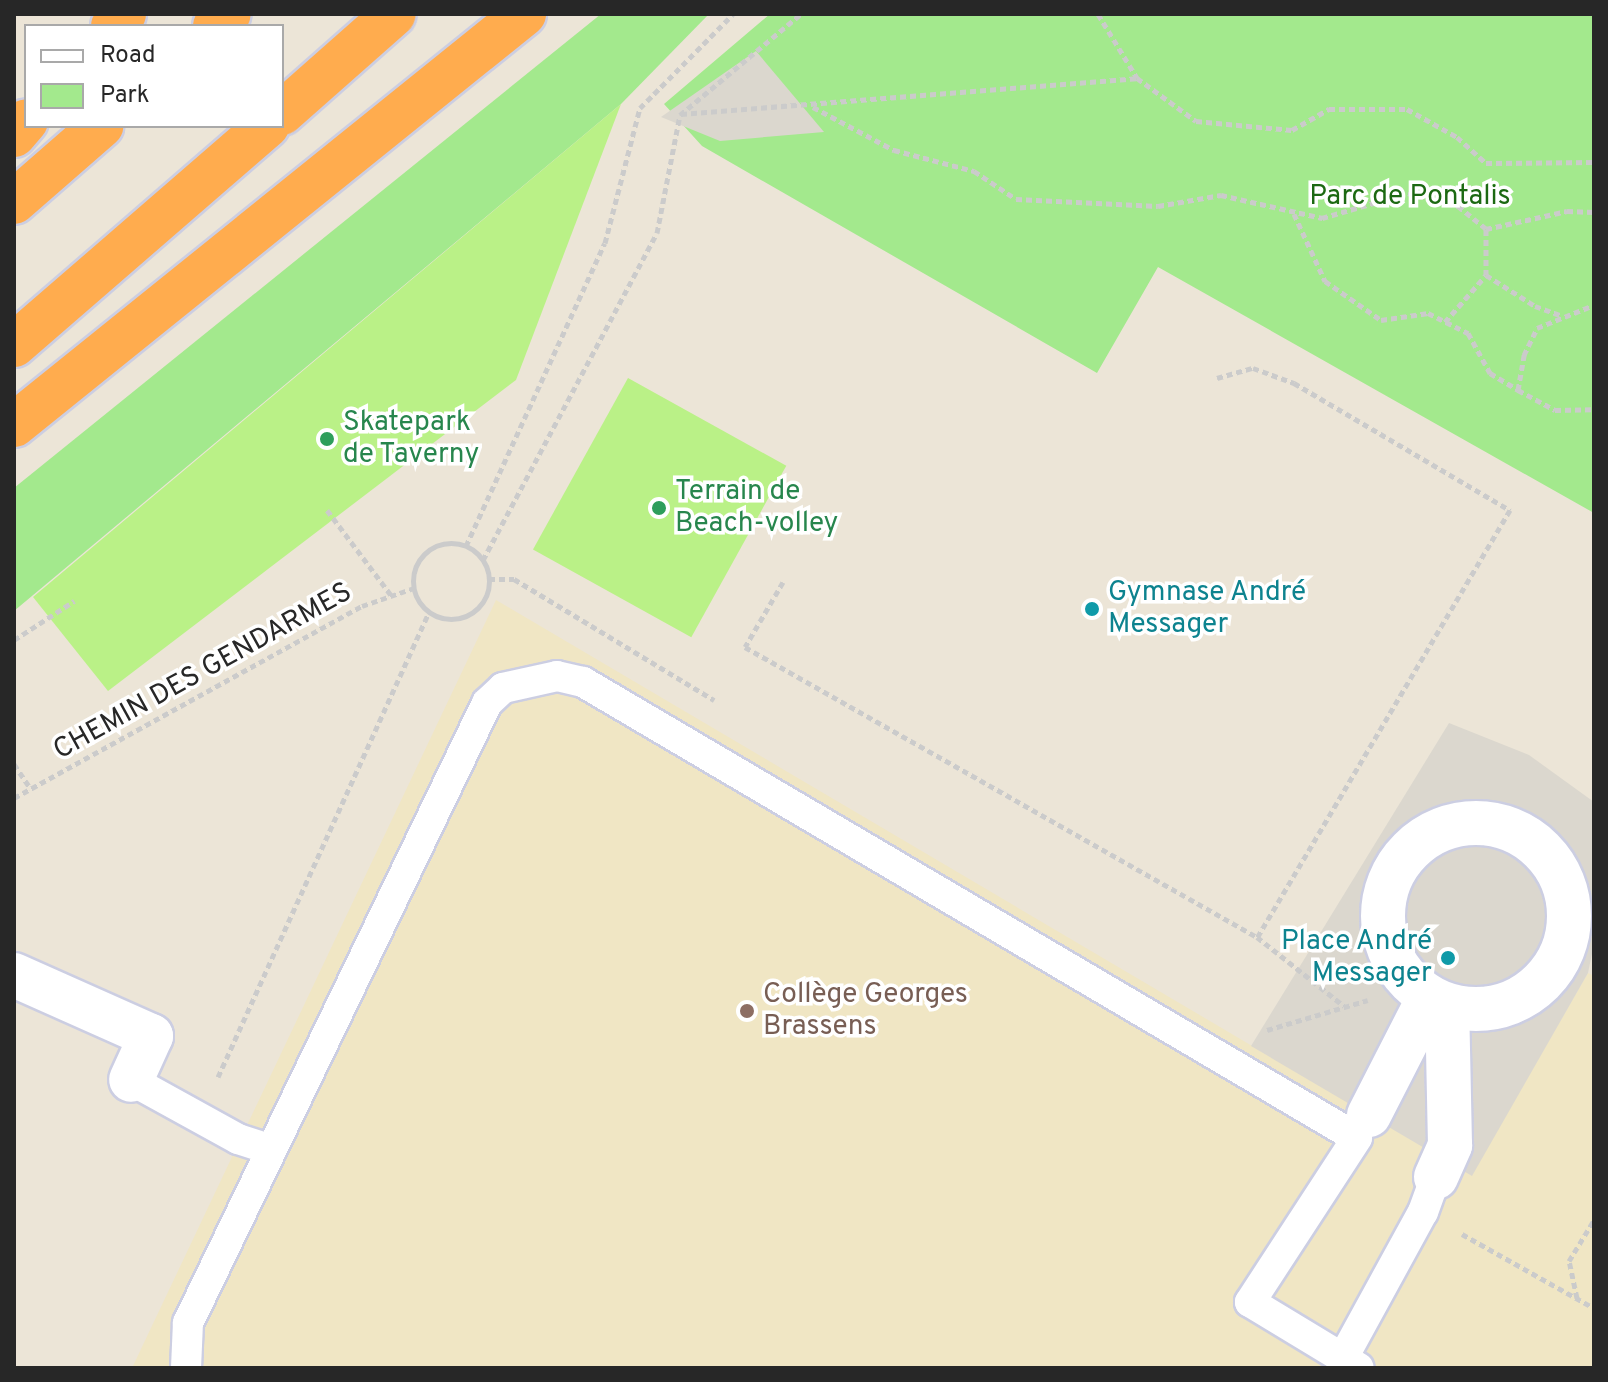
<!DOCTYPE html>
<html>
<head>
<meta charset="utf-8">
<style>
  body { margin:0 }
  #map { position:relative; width:1608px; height:1382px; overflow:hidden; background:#ece5d7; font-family:Overpass,sans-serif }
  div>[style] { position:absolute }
  .education>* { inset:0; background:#f0e6c4 }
  .green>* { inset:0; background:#a3e98d }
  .pitch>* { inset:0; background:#baf187; transform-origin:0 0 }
  .plaza>* { inset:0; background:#dbd7ce }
  .path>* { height:5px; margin-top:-2.5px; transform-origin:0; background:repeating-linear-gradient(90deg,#cbcbcb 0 6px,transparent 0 10px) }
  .path>.ring { margin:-2.5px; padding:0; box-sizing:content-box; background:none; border:5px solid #cbcbcb; border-radius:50% }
  .roads { filter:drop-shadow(2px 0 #cccee2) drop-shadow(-2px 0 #cccee2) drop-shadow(0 2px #cccee2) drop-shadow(0 -2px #cccee2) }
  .service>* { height:30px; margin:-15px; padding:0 15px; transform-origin:15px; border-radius:15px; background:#fff }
  .minor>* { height:44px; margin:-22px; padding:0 22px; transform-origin:22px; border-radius:22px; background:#fff }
  .minor>.ring { margin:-22px; padding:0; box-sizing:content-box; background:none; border:44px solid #fff; border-radius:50% }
  .motorway>* { height:44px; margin:-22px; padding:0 22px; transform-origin:22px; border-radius:22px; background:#ffac4e }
  .dots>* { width:22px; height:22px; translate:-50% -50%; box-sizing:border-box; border:4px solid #fff; border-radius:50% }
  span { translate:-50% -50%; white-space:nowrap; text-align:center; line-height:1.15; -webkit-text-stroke:7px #fff; paint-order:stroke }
  .park-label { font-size:28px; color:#1c6912 }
  .leisure-label { font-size:28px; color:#27864d }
  .left { translate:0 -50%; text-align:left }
  .culture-label { font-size:28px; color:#0d838f }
  .right { translate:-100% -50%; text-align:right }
  .street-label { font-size:28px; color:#272727 }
  .education-label { font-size:28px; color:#785e54 }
  .frame { position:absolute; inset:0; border:16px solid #272727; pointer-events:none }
  .legend { position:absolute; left:24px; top:24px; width:260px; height:104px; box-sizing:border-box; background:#fff; border:2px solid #a9a9a9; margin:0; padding:10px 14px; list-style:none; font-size:24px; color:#272727 }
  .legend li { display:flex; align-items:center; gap:16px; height:40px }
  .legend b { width:40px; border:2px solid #a9a9a9 }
</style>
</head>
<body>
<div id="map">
  <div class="education">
    <div style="clip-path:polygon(496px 600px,1471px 1175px,1588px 973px,1594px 976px,1594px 1368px,132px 1368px)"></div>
  </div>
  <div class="green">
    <div style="clip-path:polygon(601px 14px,709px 14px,621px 104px,14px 611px,14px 488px)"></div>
    <div style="clip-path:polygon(770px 14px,1594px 14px,1594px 513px,1158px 267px,1097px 373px,702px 146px,664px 104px)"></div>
  </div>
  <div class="pitch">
    <div style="clip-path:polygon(621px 104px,516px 380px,108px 691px,33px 597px)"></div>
    <div style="left:628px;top:378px;width:181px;height:196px;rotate:29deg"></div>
  </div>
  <div class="plaza">
    <div style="clip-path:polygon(756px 51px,824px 132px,720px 141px,661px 117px)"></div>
    <div style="clip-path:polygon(1449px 723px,1529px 755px,1594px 802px,1594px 944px,1588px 973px,1472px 1176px,1251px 1046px)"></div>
  </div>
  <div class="path">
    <div style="left:1098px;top:14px;width:75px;rotate:58.6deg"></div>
    <div style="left:1137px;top:78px;width:73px;rotate:36.1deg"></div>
    <div style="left:1196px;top:121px;width:96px;rotate:5.4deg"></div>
    <div style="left:1292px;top:130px;width:43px;rotate:-29.6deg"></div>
    <div style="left:1329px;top:109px;width:78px"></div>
    <div style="left:1407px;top:109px;width:57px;rotate:29.2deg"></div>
    <div style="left:1457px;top:137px;width:39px;rotate:42deg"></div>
    <div style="left:1486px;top:163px;width:108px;rotate:-0.5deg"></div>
    <div style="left:813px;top:107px;width:92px;rotate:28deg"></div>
    <div style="left:894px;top:150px;width:83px;rotate:14.7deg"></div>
    <div style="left:974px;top:171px;width:50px;rotate:33.7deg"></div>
    <div style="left:1016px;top:199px;width:142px;rotate:2.8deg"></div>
    <div style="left:1158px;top:206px;width:64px;rotate:-9.9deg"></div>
    <div style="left:1221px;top:195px;width:104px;rotate:12.8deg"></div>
    <div style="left:1322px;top:218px;width:90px;rotate:-16.2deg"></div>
    <div style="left:1408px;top:193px;width:52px;rotate:14.6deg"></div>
    <div style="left:1458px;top:206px;width:36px;rotate:39deg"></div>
    <div style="left:1486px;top:229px;width:83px;rotate:-12.5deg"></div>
    <div style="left:1567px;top:211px;width:27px;rotate:2deg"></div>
    <div style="left:681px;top:114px;width:457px;rotate:-4.5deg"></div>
    <div style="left:1294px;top:214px;width:74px;rotate:65.2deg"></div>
    <div style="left:1325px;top:281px;width:68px;rotate:34.9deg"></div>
    <div style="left:1381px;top:320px;width:48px;rotate:-8.5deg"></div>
    <div style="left:1428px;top:313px;width:45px;rotate:26.6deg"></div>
    <div style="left:1468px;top:333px;width:46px;rotate:61.2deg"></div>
    <div style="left:1490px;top:373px;width:33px;rotate:31deg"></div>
    <div style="left:1518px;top:390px;width:42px;rotate:28.4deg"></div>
    <div style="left:1555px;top:410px;width:39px;rotate:-1deg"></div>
    <div style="left:1486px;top:275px;width:58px;rotate:32.3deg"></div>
    <div style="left:1535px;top:306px;width:29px;rotate:20deg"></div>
    <div style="left:1445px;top:322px;width:62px;rotate:-48.9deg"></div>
    <div style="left:1486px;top:275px;width:46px;rotate:-90deg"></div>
    <div style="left:1217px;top:378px;width:37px;rotate:-16deg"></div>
    <div style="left:1253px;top:368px;width:44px;rotate:20.1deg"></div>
    <div style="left:1294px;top:383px;width:251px;rotate:30.5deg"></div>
    <div style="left:1510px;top:510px;width:496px;rotate:120.6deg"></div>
    <div style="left:1518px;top:390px;width:36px;rotate:-80deg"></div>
    <div style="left:1524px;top:355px;width:30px;rotate:-64deg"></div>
    <div style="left:1537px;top:328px;width:61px;rotate:-22deg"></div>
    <div style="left:327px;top:510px;width:106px;rotate:53deg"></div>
    <div class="ring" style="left:413px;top:543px;width:71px;height:71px"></div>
    <div style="left:466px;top:546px;width:333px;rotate:-65.4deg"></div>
    <div style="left:605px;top:243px;width:139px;rotate:-75.5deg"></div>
    <div style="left:640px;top:108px;width:132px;rotate:-45.3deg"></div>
    <div style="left:483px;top:560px;width:370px;rotate:-62deg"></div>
    <div style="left:657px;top:233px;width:120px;rotate:-79deg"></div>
    <div style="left:680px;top:115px;width:158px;rotate:-39.9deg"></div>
    <div style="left:489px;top:579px;width:25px"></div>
    <div style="left:514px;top:579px;width:234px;rotate:31.2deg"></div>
    <div style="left:783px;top:582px;width:75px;rotate:120.3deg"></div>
    <div style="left:745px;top:647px;width:588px;rotate:29.53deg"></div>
    <div style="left:1257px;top:937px;width:111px;rotate:38.4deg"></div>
    <div style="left:14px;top:640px;width:72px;rotate:-33deg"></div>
    <div style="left:14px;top:764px;width:30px;rotate:56deg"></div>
    <div style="left:14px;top:798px;width:397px;rotate:-28.9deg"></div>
    <div style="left:362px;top:606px;width:55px;rotate:-19.1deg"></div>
    <div style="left:1267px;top:1030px;width:105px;rotate:-16.5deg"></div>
    <div style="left:218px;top:1077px;width:511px;rotate:-65.59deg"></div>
    <div style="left:1462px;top:1234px;width:151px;rotate:29.3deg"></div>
    <div style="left:1577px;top:1298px;width:38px;rotate:-102deg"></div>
    <div style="left:1569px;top:1261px;width:48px;rotate:-58.6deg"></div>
  </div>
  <div class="roads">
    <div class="service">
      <div style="left:131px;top:1080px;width:122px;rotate:28.9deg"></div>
      <div style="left:238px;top:1139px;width:35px;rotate:18deg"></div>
      <div style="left:1344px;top:1356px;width:164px;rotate:-61.3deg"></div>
      <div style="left:1423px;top:1212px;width:37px;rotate:-70deg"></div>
      <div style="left:186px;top:1368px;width:45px;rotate:-87.5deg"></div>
      <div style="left:188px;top:1323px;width:688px;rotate:-64.25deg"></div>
      <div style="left:487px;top:703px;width:22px;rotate:-43deg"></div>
      <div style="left:503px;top:688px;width:55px;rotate:-12.5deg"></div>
      <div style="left:557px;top:676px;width:27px;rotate:13deg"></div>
      <div style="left:583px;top:682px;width:898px;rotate:30.5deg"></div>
      <div style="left:1357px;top:1138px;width:196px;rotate:123.1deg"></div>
      <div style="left:1250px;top:1302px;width:127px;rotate:31.2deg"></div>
    </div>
    <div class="minor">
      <div class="ring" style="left:1383px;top:823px;width:142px;height:142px"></div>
      <div style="left:14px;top:975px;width:150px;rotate:24deg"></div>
      <div style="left:151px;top:1036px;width:48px;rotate:114.4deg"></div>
      <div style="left:1369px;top:1115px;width:131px;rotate:-62.9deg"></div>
      <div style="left:1436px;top:1177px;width:35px;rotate:-66deg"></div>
      <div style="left:1450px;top:1145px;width:139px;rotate:-91.2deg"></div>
    </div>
    <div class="motorway">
      <div style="left:113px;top:26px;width:16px;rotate:-47deg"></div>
      <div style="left:215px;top:26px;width:18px;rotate:-41deg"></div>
      <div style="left:282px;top:113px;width:149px;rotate:-41.5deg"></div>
      <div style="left:14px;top:135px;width:18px;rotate:-49deg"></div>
      <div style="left:14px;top:202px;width:116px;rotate:-41.1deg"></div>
      <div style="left:14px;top:345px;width:335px;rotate:-40.9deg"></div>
      <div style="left:14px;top:425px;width:655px;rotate:-38.86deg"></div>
    </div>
  </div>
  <div class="dots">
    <div style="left:327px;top:439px;background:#2e9e5b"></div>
    <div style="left:659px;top:508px;background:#2e9e5b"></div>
    <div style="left:1092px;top:609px;background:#0f9aa8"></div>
    <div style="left:1448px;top:958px;background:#0f9aa8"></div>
    <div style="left:747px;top:1011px;background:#8d6e63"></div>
  </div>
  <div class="park-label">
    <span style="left:1410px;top:197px">Parc de Pontalis</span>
  </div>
  <div class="leisure-label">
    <span class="left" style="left:343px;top:439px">Skatepark<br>de Taverny</span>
    <span class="left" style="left:675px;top:508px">Terrain de<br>Beach-volley</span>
  </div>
  <div class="culture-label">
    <span class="left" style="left:1108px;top:609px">Gymnase André<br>Messager</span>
    <span class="right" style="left:1432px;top:958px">Place André<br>Messager</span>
  </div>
  <div class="street-label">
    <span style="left:203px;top:672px;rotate:-29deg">CHEMIN DES GENDARMES</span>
  </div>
  <div class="education-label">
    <span class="left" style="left:763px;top:1011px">Collège Georges<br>Brassens</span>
  </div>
  <div class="frame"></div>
  <ul class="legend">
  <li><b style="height:10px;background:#fff"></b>Road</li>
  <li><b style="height:22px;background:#a3e98d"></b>Park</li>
  </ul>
</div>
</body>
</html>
